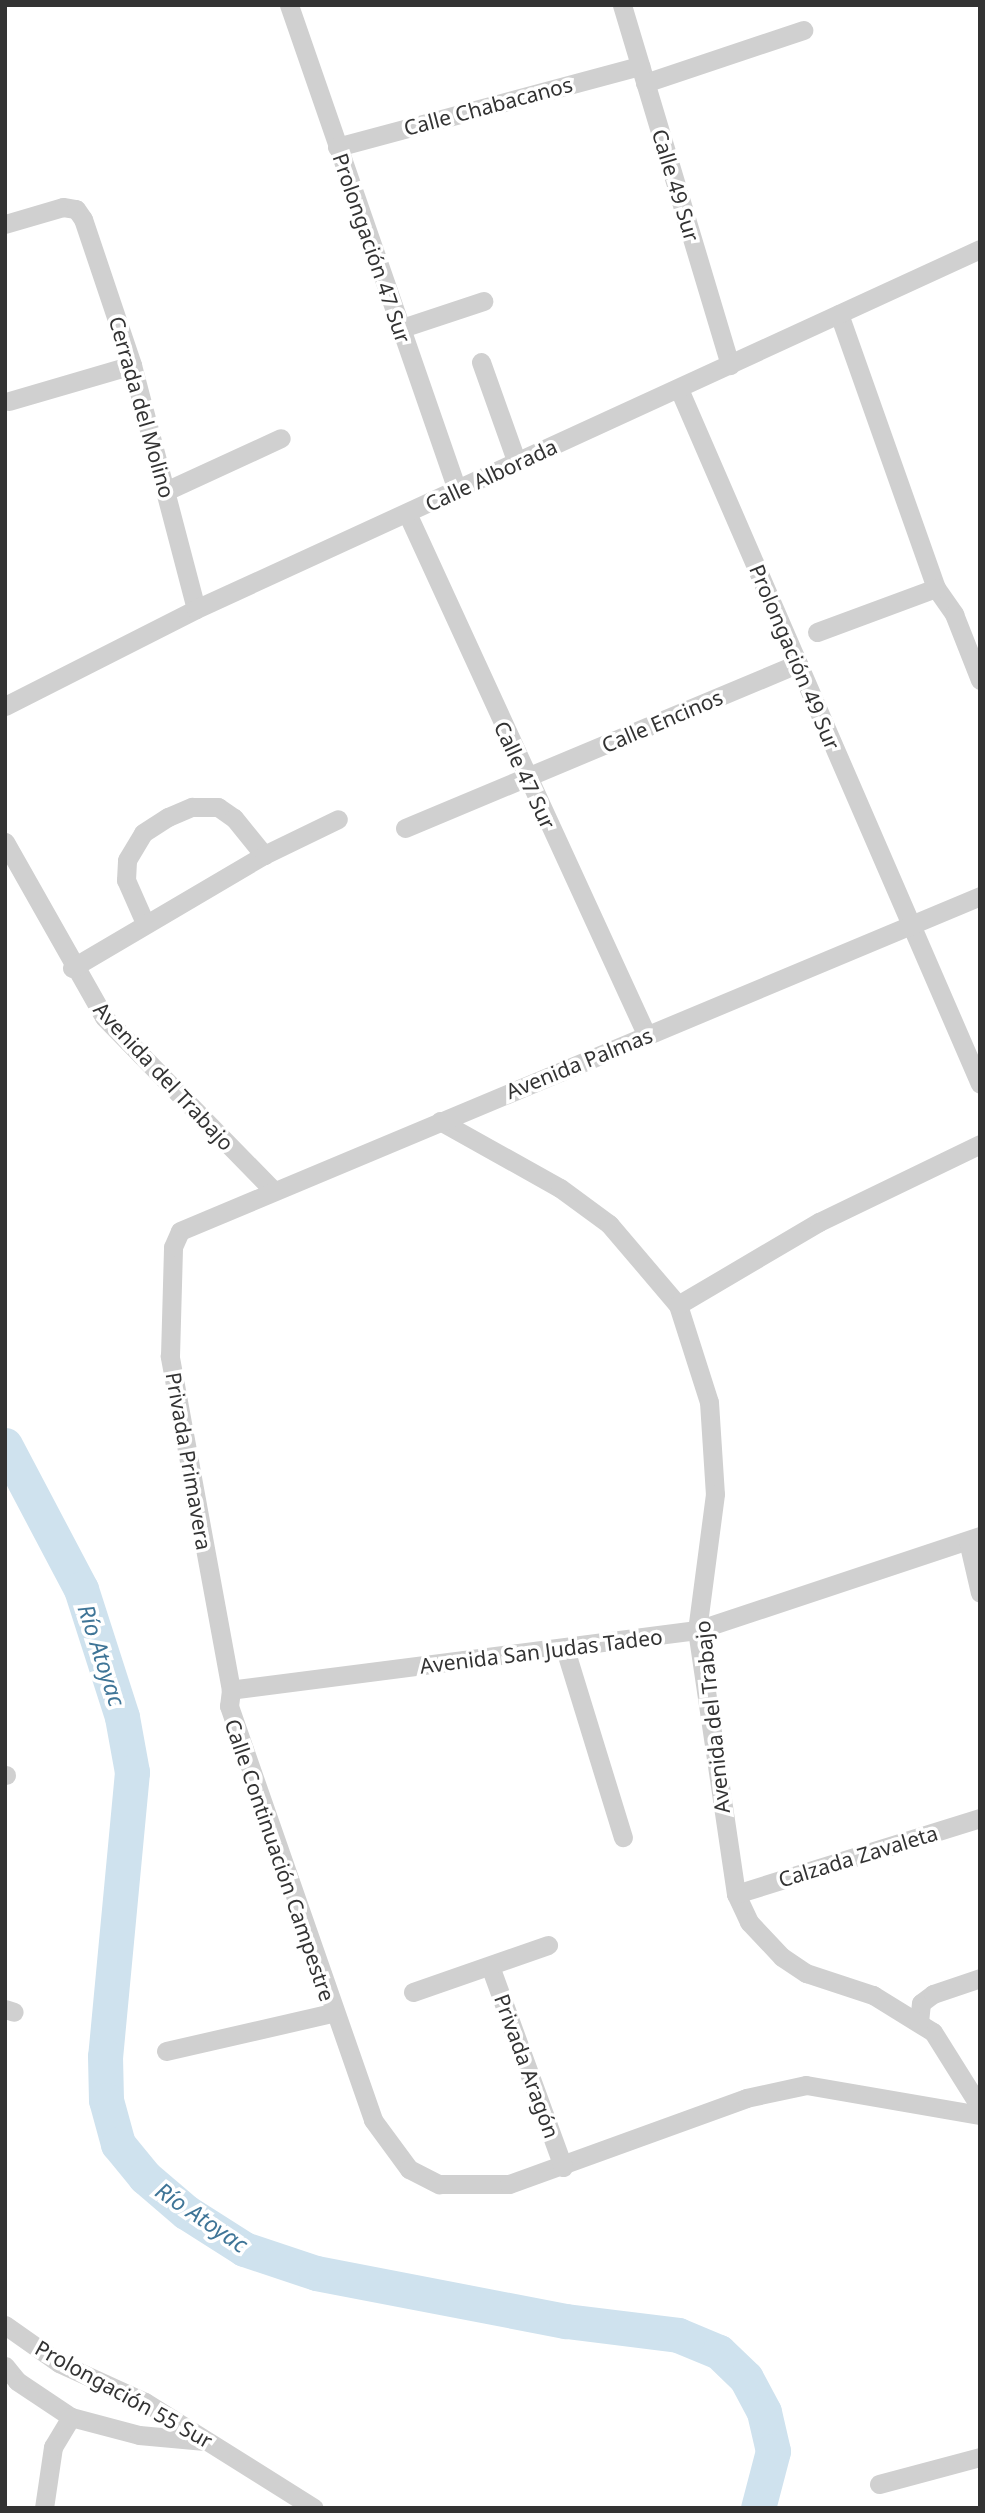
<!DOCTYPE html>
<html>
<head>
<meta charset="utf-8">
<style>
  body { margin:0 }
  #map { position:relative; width:985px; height:2513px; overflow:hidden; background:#fff; font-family:"Noto Sans",sans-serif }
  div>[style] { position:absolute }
  .river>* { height:35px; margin:-17.5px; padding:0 17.5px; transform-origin:17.5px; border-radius:17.5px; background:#cfe2ee }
  .minor>* { height:19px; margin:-9.5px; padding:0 9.5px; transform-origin:9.5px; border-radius:9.5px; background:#d0d0d0 }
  span { translate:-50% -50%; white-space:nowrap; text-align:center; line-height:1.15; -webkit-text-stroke:7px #fff; paint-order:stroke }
  .street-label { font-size:21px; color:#333 }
  .water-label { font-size:23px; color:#3f7597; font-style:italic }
  .frame { position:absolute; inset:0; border:7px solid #333; pointer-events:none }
</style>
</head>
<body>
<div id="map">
  <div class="river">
    <div style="left:5px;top:1445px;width:163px;rotate:62.2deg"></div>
    <div style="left:81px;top:1589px;width:134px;rotate:72.2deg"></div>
    <div style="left:122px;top:1717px;width:56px;rotate:79.7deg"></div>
    <div style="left:132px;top:1772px;width:285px;rotate:95.4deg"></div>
    <div style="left:105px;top:2056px;width:44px;rotate:88.7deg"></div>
    <div style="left:106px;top:2100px;width:46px;rotate:74.7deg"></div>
    <div style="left:118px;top:2144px;width:43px;rotate:50.7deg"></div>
    <div style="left:145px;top:2177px;width:54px;rotate:40.5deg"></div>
    <div style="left:186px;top:2212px;width:69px;rotate:32.5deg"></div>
    <div style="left:244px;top:2249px;width:76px;rotate:18.4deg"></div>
    <div style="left:316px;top:2273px;width:255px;rotate:10.9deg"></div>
    <div style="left:566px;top:2321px;width:113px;rotate:7.1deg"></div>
    <div style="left:678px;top:2335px;width:44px;rotate:22.5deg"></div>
    <div style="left:719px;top:2352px;width:37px;rotate:44deg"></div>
    <div style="left:746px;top:2378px;width:38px;rotate:62deg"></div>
    <div style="left:764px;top:2412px;width:40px;rotate:77deg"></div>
    <div style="left:773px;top:2451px;width:59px;rotate:104.7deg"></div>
  </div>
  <div class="minor">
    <div style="left:289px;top:5px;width:513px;rotate:70.89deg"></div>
    <div style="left:622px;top:5px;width:376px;rotate:73.3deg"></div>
    <div style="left:645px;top:83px;width:167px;rotate:-18.5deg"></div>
    <div style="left:337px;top:147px;width:314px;rotate:-15deg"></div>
    <div style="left:5px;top:224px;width:60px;rotate:-16.3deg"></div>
    <div style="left:63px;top:207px;width:13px;rotate:9deg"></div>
    <div style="left:76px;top:209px;width:12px;rotate:55deg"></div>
    <div style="left:83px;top:219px;width:154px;rotate:71.4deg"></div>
    <div style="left:132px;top:365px;width:252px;rotate:75.3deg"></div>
    <div style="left:839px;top:314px;width:291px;rotate:70.5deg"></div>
    <div style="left:936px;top:588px;width:32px;rotate:55deg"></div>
    <div style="left:954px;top:614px;width:71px;rotate:68.5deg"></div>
    <div style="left:399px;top:329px;width:89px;rotate:-18.4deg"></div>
    <div style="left:481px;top:362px;width:107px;rotate:70.4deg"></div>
    <div style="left:679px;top:389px;width:757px;rotate:66.58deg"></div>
    <div style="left:9px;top:401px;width:128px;rotate:-16.3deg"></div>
    <div style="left:168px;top:490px;width:124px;rotate:-24.7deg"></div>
    <div style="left:407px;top:513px;width:575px;rotate:65.35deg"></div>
    <div style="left:817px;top:632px;width:127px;rotate:-20.3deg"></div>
    <div style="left:5px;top:706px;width:214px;rotate:-26.9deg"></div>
    <div style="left:196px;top:609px;width:863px;rotate:-24.66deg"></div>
    <div style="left:405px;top:828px;width:426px;rotate:-22.7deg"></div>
    <div style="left:5px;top:842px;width:201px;rotate:60.5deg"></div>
    <div style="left:104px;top:1017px;width:242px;rotate:45.7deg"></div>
    <div style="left:145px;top:923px;width:47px;rotate:-113.8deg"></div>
    <div style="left:126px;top:880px;width:20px;rotate:-87deg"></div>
    <div style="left:127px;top:860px;width:31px;rotate:-59deg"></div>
    <div style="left:143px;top:833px;width:30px;rotate:-33deg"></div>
    <div style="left:168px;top:817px;width:26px;rotate:-23deg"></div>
    <div style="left:192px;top:807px;width:26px"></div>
    <div style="left:218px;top:807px;width:19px;rotate:35deg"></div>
    <div style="left:234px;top:818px;width:48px;rotate:51deg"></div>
    <div style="left:72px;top:968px;width:223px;rotate:-30.5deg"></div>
    <div style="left:264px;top:855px;width:82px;rotate:-25.9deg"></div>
    <div style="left:440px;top:1121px;width:137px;rotate:29.2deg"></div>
    <div style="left:560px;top:1188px;width:61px;rotate:36.3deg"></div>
    <div style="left:609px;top:1224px;width:106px;rotate:49.6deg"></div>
    <div style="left:678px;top:1305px;width:102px;rotate:72.3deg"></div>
    <div style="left:709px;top:1402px;width:92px;rotate:86.3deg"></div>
    <div style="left:715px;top:1494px;width:137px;rotate:97.5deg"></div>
    <div style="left:697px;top:1630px;width:267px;rotate:81.6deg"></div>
    <div style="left:736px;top:1894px;width:31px;rotate:65deg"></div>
    <div style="left:749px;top:1922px;width:48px;rotate:46.7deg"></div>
    <div style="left:782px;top:1957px;width:29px;rotate:34deg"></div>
    <div style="left:806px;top:1973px;width:71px;rotate:18.2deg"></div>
    <div style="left:873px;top:1995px;width:70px;rotate:31.7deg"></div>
    <div style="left:933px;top:2032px;width:89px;rotate:57.9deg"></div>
    <div style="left:678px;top:1305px;width:164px;rotate:-30.5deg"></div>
    <div style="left:819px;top:1222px;width:179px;rotate:-25.8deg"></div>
    <div style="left:980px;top:1536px;width:298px;rotate:161.6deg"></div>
    <div style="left:697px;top:1630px;width:470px;rotate:172.7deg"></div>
    <div style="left:231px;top:1690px;width:16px;rotate:97deg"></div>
    <div style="left:229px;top:1706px;width:438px;rotate:70.8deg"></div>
    <div style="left:373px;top:2120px;width:61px;rotate:53.7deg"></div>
    <div style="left:409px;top:2169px;width:34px;rotate:27deg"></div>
    <div style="left:439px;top:2184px;width:70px"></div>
    <div style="left:509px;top:2184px;width:252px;rotate:-19.9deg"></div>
    <div style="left:746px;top:2098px;width:61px;rotate:-12.2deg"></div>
    <div style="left:806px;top:2085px;width:177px;rotate:9.8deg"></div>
    <div style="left:968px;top:1541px;width:53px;rotate:77deg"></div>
    <div style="left:565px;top:1649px;width:197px;rotate:72.9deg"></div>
    <div style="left:231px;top:1690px;width:340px;rotate:-100.4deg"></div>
    <div style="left:170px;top:1356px;width:109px;rotate:-88.4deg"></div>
    <div style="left:173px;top:1247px;width:17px;rotate:-66deg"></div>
    <div style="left:180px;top:1231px;width:867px;rotate:-22.72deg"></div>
    <div style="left:5px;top:1775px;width:1px"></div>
    <div style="left:736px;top:1894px;width:256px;rotate:-17.3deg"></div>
    <div style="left:490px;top:1966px;width:214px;rotate:70deg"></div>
    <div style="left:413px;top:1992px;width:143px;rotate:-19.2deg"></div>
    <div style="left:5px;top:2009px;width:9px;rotate:18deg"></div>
    <div style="left:919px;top:2022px;width:19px;rotate:-84deg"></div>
    <div style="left:921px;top:2003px;width:15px;rotate:-37deg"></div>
    <div style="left:933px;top:1994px;width:50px;rotate:-18.8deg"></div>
    <div style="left:166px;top:2051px;width:170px;rotate:-12.9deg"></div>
    <div style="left:5px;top:2325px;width:66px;rotate:35.1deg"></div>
    <div style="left:59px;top:2363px;width:94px;rotate:24.4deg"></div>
    <div style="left:145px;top:2402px;width:199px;rotate:32.1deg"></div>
    <div style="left:5px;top:2366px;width:19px;rotate:51deg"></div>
    <div style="left:17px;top:2381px;width:65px;rotate:33.7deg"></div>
    <div style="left:71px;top:2417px;width:70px;rotate:14.8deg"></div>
    <div style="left:139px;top:2435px;width:66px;rotate:5.2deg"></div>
    <div style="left:879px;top:2484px;width:105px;rotate:-15deg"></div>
    <div style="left:44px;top:2508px;width:62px;rotate:-81.6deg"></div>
    <div style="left:53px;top:2447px;width:35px;rotate:-59deg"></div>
  </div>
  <div class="street-label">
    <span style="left:488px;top:106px;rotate:-15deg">Calle Chabacanos</span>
    <span style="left:676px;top:185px;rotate:73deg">Calle 49 Sur</span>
    <span style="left:372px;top:248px;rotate:71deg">Prolongación 47 Sur</span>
    <span style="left:142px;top:407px;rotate:74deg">Cerrada del Molino</span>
    <span style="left:491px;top:475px;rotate:-25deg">Calle Alborada</span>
    <span style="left:795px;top:657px;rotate:67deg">Prolongación 49 Sur</span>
    <span style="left:662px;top:721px;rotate:-23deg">Calle Encinos</span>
    <span style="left:525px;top:775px;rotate:65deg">Calle 47 Sur</span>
    <span style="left:579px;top:1063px;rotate:-22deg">Avenida Palmas</span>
    <span style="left:164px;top:1076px;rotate:47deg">Avenida del Trabajo</span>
    <span style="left:189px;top:1461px;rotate:80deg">Privada Primavera</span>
    <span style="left:541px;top:1651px;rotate:-7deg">Avenida San Judas Tadeo</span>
    <span style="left:712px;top:1717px;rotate:-96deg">Avenida del Trabajo</span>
    <span style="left:858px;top:1856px;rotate:-17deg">Calzada Zavaleta</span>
    <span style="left:280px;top:1860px;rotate:71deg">Calle Continuación Campestre</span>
    <span style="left:527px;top:2066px;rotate:70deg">Privada Aragón</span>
    <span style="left:124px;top:2394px;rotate:29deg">Prolongación 55 Sur</span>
  </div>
  <div class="water-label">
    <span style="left:102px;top:1655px;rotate:72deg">Río Atoyac</span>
    <span style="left:202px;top:2217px;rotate:34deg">Río Atoyac</span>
  </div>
  <div class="frame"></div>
</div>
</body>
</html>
